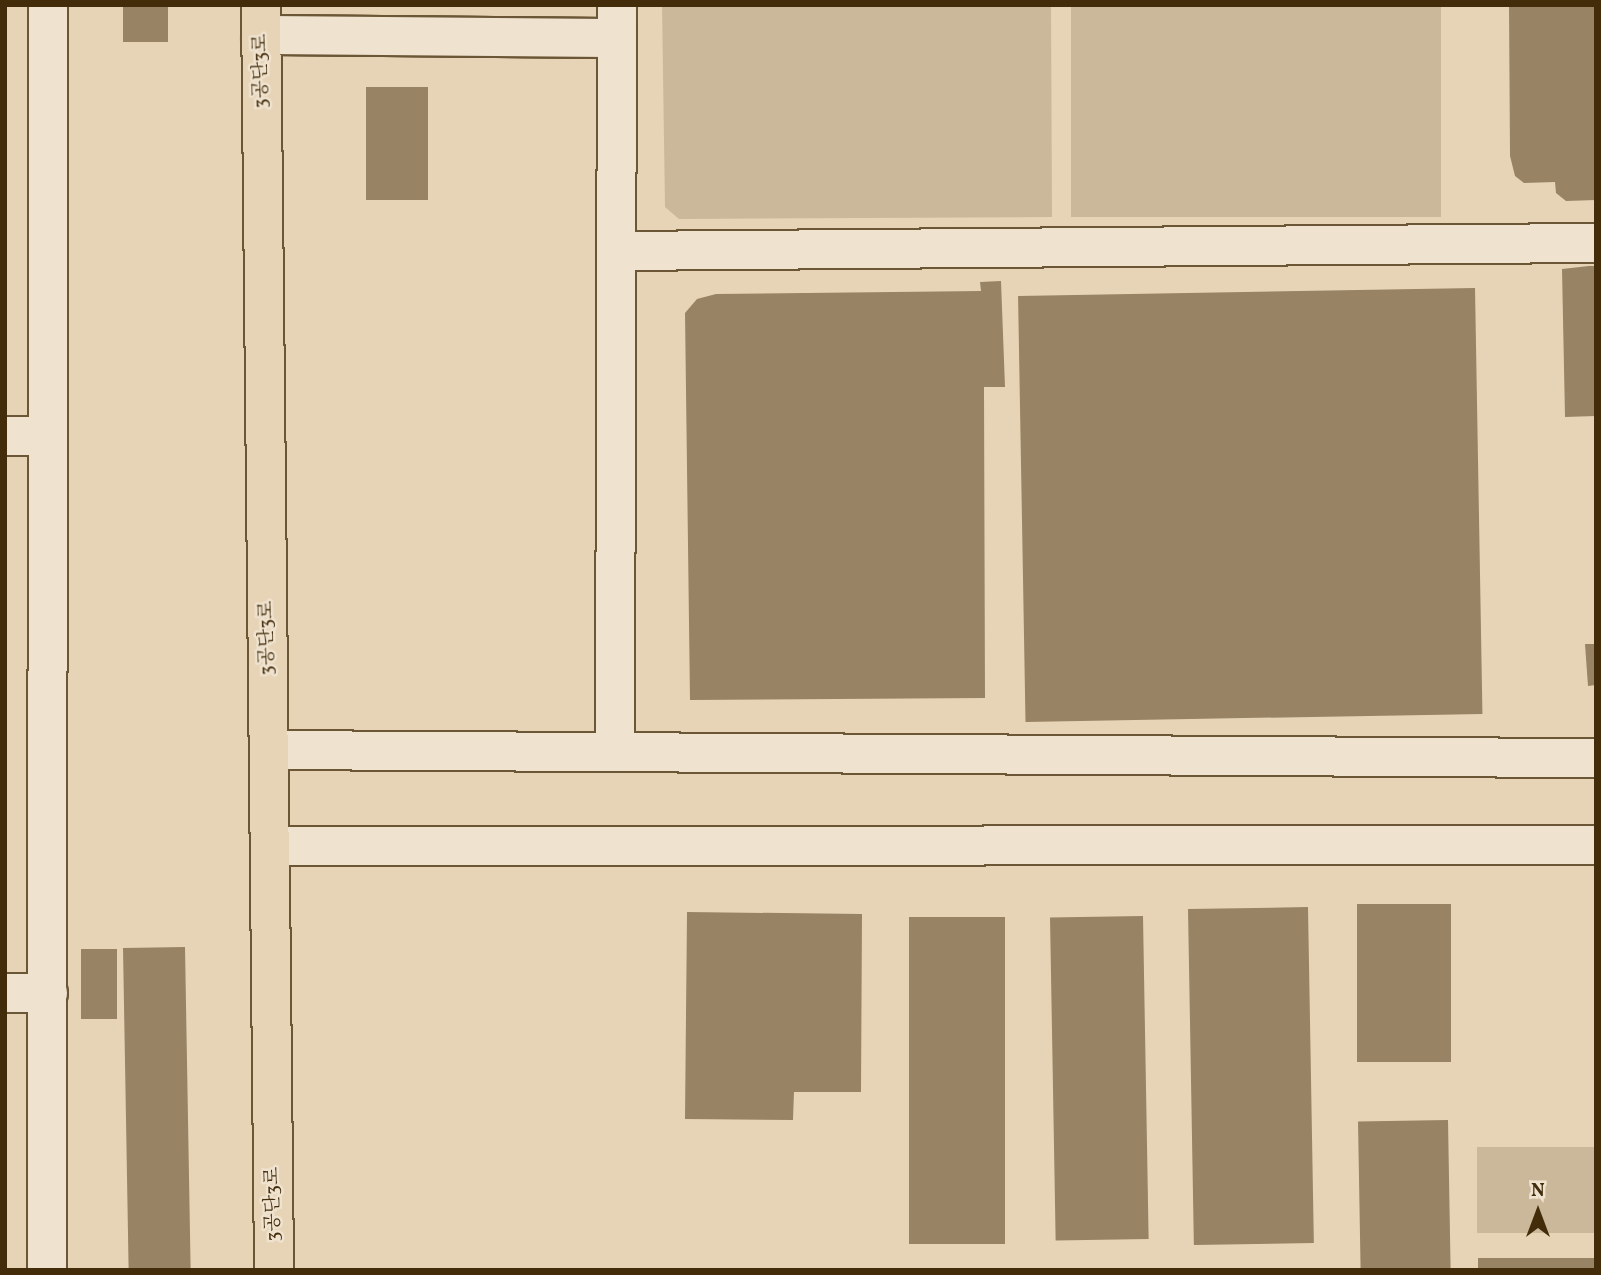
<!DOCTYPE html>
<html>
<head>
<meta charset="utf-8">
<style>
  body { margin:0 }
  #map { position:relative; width:1601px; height:1275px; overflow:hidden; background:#e7d4b7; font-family:Vollkorn,"Noto Serif KR",serif }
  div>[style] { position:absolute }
  .green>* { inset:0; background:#cbb79a; transform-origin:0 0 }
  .building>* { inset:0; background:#988364; transform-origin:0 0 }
  .roads { filter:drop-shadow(2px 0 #6b5635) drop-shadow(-2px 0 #6b5635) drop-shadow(0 2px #6b5635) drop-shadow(0 -2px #6b5635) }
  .minor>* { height:38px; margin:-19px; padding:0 19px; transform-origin:19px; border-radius:19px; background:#efe3d0 }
  .major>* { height:38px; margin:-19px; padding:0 19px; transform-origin:19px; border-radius:19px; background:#e7d4b7 }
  span { translate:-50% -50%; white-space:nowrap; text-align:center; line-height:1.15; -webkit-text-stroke:5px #efe3d0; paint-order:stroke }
  .street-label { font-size:19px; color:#422c0a }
  .frame { position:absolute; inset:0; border:7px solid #422c0a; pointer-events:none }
  .north { position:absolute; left:1503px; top:1177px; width:70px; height:70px; -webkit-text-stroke:5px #efe3d0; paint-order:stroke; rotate:0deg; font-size:19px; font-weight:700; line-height:28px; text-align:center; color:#422c0a }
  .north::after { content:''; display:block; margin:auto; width:24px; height:32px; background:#422c0a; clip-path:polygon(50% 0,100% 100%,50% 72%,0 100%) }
</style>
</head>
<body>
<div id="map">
  <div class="green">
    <div style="clip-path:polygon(662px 5px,1051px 5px,1052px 217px,679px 219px,665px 207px)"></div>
    <div style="left:1071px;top:5px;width:370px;height:212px"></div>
    <div style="left:1477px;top:1147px;width:119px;height:86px"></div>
  </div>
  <div class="building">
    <div style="left:123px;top:5px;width:45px;height:37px"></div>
    <div style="clip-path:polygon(1509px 5px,1596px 5px,1596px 200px,1566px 201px,1556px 193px,1555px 182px,1524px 183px,1515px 176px,1510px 156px)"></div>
    <div style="left:366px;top:87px;width:62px;height:113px"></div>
    <div style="clip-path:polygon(1589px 266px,1596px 266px,1596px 416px,1565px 417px,1562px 269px)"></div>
    <div style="clip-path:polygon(1001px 281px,1005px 387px,984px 387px,985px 698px,690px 700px,685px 313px,697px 299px,716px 294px,981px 291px,980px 282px)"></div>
    <div style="left:1475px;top:288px;width:426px;height:457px;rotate:89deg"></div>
    <div style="clip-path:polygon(1585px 644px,1596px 644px,1596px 685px,1588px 686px)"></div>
    <div style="left:1451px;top:904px;width:158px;height:94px;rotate:90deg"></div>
    <div style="left:1308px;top:907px;width:336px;height:120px;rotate:89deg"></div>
    <div style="clip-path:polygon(687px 912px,862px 914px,861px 1092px,794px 1092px,793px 1120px,685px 1119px)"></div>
    <div style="left:1143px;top:916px;width:323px;height:93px;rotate:89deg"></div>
    <div style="left:909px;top:917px;width:96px;height:327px"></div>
    <div style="left:185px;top:947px;width:323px;height:62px;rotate:89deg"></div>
    <div style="left:81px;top:949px;width:36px;height:70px"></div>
    <div style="left:1448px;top:1120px;width:150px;height:90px;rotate:89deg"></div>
    <div style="left:1478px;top:1258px;width:118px;height:12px"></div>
  </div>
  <div class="roads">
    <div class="minor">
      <div style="left:261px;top:35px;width:356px;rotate:0.5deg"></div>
      <div style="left:617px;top:251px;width:979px;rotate:-0.47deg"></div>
      <div style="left:5px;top:436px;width:43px"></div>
      <div style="left:269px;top:750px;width:1327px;rotate:0.35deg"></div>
      <div style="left:615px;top:752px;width:747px;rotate:-89.85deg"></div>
      <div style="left:270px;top:846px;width:1326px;rotate:-0.04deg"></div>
      <div style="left:5px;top:993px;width:43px"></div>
      <div style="left:47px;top:1270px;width:1265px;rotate:-89.95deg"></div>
    </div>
    <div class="major">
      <div style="left:261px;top:5px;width:1265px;rotate:89.41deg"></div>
    </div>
  </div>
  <div class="street-label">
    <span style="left:262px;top:71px;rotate:-91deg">3공단3로</span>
    <span style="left:268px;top:638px;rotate:-91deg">3공단3로</span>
    <span style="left:274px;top:1204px;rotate:-91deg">3공단3로</span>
  </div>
  <div class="frame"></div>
  <div class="north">N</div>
</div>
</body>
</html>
